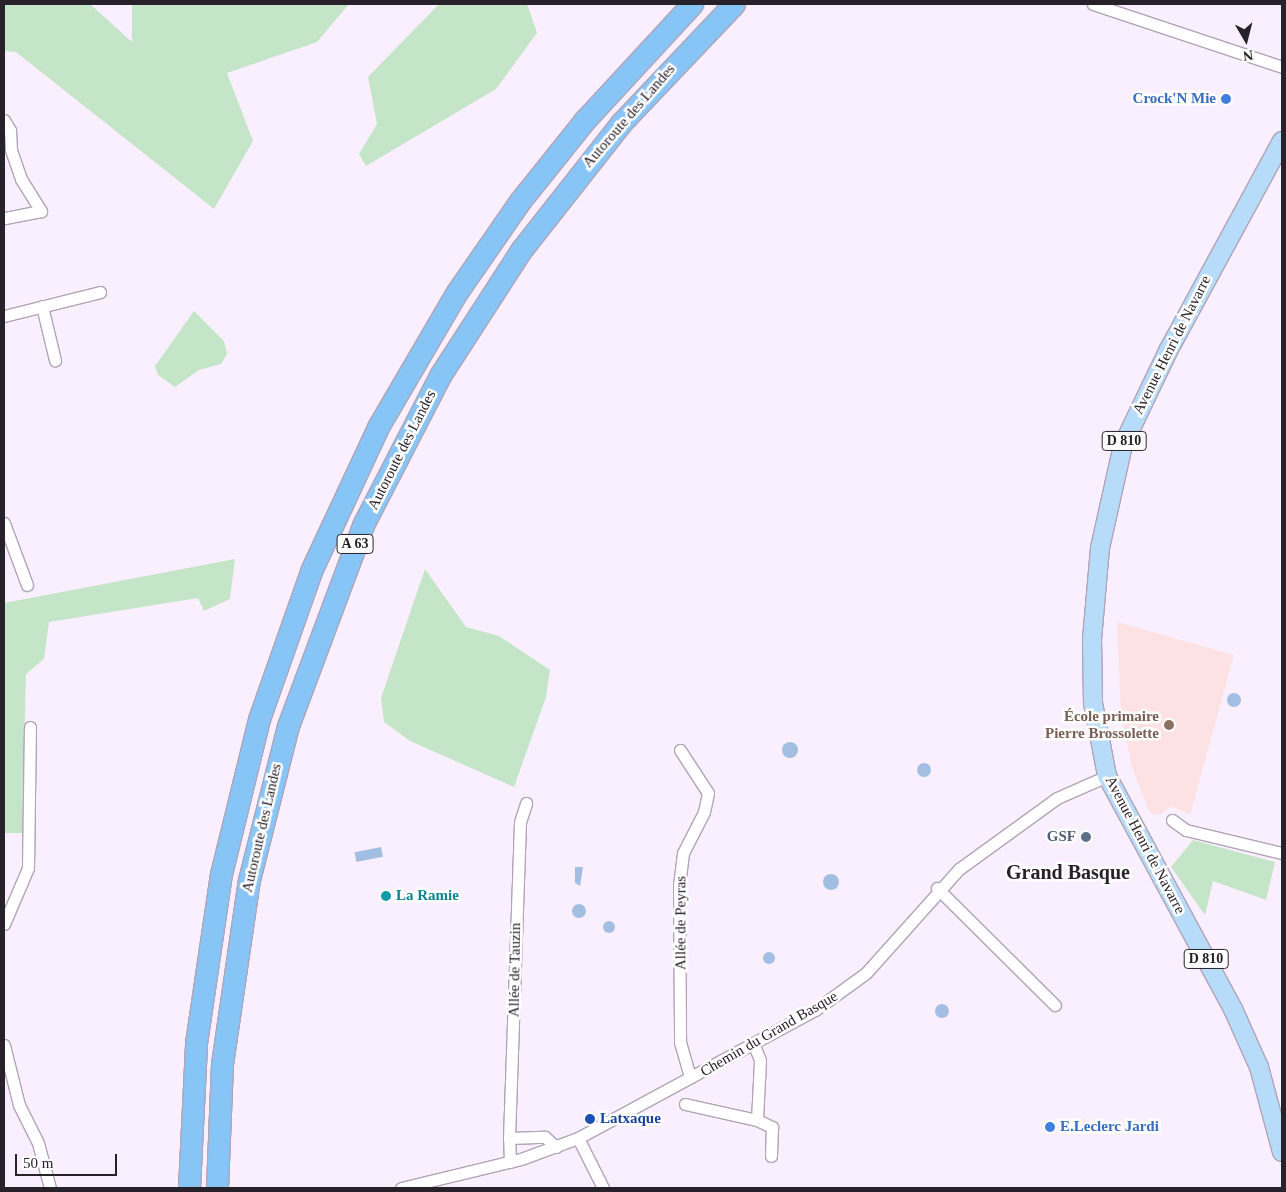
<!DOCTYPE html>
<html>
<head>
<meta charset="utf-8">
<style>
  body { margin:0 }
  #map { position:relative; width:1286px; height:1192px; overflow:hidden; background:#faefff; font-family:Georgia,serif }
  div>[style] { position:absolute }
  .education>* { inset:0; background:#fde2e4 }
  .green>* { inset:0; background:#c5e5c9 }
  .water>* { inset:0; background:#a3bee3; transform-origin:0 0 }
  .round { border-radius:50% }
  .roads { filter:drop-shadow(1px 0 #b0a4b6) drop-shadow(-1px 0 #b0a4b6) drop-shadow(0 1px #b0a4b6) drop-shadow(0 -1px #b0a4b6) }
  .street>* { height:11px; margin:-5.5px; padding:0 5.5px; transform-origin:5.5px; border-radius:5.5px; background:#fff }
  .primary>* { height:18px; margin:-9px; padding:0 9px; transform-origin:9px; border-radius:9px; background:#b7dcfa }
  .highway>* { height:21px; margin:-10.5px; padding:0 10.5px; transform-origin:10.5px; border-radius:10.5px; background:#87c5f7 }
  .dots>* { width:14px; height:14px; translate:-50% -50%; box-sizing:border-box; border:2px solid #fff; border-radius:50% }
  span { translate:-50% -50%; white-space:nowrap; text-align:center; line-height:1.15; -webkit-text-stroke:5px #fff; paint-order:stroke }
  .shield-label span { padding:1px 4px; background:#fff; border:1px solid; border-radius:4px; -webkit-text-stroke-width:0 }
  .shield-label { font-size:14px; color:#272229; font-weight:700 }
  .shop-label { font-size:15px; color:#366cbe; font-weight:700 }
  .right { translate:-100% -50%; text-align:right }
  .left { translate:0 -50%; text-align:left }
  .street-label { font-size:15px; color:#272229 }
  .education-label { font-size:15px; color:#785e54; font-weight:700 }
  .service-label { font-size:15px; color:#4e5e75; font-weight:700 }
  .culture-label { font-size:15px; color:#0d838f; font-weight:700 }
  .transit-label { font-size:15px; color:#164399; font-weight:700 }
  .district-label { font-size:20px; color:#272229; font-weight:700 }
  .frame { position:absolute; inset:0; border:5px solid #272229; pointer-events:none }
  .north { position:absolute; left:1221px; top:15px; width:50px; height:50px; -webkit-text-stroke:4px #fff; paint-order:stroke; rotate:172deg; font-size:14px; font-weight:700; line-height:20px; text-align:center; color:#272229 }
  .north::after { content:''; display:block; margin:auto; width:18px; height:22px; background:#272229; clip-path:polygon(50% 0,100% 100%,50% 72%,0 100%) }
  .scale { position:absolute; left:15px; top:1154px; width:102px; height:22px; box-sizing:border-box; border:2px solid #272229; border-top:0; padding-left:6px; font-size:15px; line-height:18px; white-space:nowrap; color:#272229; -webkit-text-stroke:4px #fff; paint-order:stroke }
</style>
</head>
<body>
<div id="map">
  <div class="education">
    <div style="clip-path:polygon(1117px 622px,1234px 655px,1190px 815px,1171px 806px,1159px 815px,1150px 813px,1133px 770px,1121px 717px)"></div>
  </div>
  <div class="green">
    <div style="clip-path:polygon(4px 4px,90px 4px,132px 42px,132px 4px,349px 4px,317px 42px,227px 73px,253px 141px,214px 209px,16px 52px,4px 51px)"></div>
    <div style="clip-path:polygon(439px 4px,527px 4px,537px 33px,496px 89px,366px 166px,359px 154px,377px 124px,368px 77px)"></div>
    <div style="clip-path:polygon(194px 311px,224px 341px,227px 354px,221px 364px,199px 370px,175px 387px,158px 375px,155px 366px)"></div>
    <div style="clip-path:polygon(235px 559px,230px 599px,204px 611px,198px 598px,49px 622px,44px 659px,26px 674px,22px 833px,4px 833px,4px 603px)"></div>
    <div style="clip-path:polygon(425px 569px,466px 627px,499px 636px,550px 670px,546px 697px,514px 787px,410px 741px,384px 722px,381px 698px)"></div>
    <div style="clip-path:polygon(1193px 840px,1275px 862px,1266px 900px,1213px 881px,1205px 915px,1171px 867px)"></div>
  </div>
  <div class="water">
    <div class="round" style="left:1227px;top:693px;width:14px;height:14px"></div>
    <div class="round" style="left:782px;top:742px;width:16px;height:16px"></div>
    <div class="round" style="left:917px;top:763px;width:14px;height:14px"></div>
    <div style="left:381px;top:847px;width:10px;height:27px;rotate:79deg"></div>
    <div style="clip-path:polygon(575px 867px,583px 867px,580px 886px,575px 883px)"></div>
    <div class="round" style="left:823px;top:874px;width:16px;height:16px"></div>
    <div class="round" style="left:572px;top:904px;width:14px;height:14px"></div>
    <div class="round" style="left:603px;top:921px;width:12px;height:12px"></div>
    <div class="round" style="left:763px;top:952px;width:12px;height:12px"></div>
    <div class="round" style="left:935px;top:1004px;width:14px;height:14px"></div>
  </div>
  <div class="roads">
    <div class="street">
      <div style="left:1093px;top:4px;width:199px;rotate:18.4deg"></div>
      <div style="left:4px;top:120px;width:12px;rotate:59deg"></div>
      <div style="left:10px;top:130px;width:20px;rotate:87deg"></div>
      <div style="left:11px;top:150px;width:31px;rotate:71deg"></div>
      <div style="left:21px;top:179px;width:38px;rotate:58deg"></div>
      <div style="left:41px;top:211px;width:38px;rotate:169deg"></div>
      <div style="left:42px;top:306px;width:56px;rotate:76.5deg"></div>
      <div style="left:4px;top:316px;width:99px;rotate:-14deg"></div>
      <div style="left:4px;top:523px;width:66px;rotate:69.6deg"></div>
      <div style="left:680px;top:750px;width:51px;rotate:56.9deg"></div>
      <div style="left:708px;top:793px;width:19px;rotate:102deg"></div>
      <div style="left:704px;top:812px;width:46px;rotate:117.1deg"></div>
      <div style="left:683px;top:853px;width:31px;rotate:97deg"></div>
      <div style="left:679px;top:884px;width:158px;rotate:89.6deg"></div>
      <div style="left:680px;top:1042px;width:37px;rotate:74deg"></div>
      <div style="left:1172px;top:820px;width:17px;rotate:36deg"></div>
      <div style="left:1186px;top:830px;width:99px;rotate:13.5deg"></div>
      <div style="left:937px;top:888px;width:166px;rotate:44.8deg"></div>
      <div style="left:4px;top:924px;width:61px;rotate:-66.8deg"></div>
      <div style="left:28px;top:868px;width:141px;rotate:-89.2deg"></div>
      <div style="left:4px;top:1045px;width:62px;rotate:76deg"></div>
      <div style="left:19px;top:1105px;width:42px;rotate:63.4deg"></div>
      <div style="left:38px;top:1143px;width:47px;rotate:75.1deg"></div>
      <div style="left:685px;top:1104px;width:74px;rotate:12.5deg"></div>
      <div style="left:757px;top:1120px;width:60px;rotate:-87.1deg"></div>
      <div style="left:760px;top:1060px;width:16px;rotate:-112deg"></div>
      <div style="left:757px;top:1120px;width:17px;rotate:25deg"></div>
      <div style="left:772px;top:1127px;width:29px;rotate:92deg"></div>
      <div style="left:509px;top:1138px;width:316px;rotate:-88deg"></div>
      <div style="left:520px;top:822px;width:20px;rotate:-72deg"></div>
      <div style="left:578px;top:1138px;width:56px;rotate:63.4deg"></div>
      <div style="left:510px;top:1162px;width:24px;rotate:-92deg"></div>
      <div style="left:509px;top:1138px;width:36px;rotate:-2deg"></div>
      <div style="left:545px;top:1137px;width:15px;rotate:42deg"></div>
      <div style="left:401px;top:1188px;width:123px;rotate:-13.6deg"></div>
      <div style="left:521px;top:1159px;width:61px;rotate:-20.2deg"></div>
      <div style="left:578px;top:1138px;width:269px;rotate:-28.4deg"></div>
      <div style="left:815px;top:1010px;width:63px;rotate:-36deg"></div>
      <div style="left:866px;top:973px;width:140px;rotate:-48.2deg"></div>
      <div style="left:959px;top:869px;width:121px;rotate:-35.9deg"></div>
      <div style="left:1057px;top:798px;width:55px;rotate:-23.7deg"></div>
    </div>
    <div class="primary">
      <div style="left:1282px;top:141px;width:237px;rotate:118.5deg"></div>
      <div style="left:1169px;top:349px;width:106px;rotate:115.6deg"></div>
      <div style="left:1123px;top:445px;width:106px;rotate:102.6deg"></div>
      <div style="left:1100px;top:548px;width:91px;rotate:95deg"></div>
      <div style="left:1092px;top:639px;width:64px;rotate:89.1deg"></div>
      <div style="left:1093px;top:703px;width:74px;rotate:79.1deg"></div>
      <div style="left:1107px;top:776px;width:265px;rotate:61.6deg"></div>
      <div style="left:1233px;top:1009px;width:64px;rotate:65.9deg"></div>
      <div style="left:1259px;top:1067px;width:88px;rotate:74.9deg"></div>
    </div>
    <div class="highway">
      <div style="left:189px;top:1188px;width:145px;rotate:-87.2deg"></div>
      <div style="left:196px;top:1043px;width:171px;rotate:-81.6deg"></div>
      <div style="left:221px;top:874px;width:160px;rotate:-76.2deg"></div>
      <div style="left:259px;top:719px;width:157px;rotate:-70.6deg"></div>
      <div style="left:311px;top:571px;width:159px;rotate:-65deg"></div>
      <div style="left:378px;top:427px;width:156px;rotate:-59.7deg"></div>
      <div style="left:457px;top:292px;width:111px;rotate:-55.3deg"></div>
      <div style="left:520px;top:201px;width:104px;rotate:-51.3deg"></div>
      <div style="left:585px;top:120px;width:158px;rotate:-47.3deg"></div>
      <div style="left:217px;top:1188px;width:124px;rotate:-87.7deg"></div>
      <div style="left:222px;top:1064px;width:186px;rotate:-81.7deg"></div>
      <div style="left:249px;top:880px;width:159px;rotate:-75.8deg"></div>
      <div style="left:288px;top:726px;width:215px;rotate:-69.5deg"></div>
      <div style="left:363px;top:525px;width:170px;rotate:-62.7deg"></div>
      <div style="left:441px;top:374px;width:149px;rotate:-57.1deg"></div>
      <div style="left:522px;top:249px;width:160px;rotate:-51.8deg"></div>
      <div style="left:621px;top:123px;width:164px;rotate:-46.5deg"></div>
    </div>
  </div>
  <div class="dots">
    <div style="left:1226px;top:99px;background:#3f7fe0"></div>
    <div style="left:1169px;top:725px;background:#8d6e63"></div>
    <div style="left:1086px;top:837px;background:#5c6f8a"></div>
    <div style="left:386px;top:896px;background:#0f9aa8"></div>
    <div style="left:590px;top:1119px;background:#1a4fb4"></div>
    <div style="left:1050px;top:1127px;background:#3f7fe0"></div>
  </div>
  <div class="shield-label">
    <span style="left:1124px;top:441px">D 810</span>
    <span style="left:355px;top:544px">A 63</span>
    <span style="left:1206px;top:959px">D 810</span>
  </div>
  <div class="shop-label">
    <span class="right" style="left:1216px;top:99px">Crock'N Mie</span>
    <span class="left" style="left:1060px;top:1127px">E.Leclerc Jardi</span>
  </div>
  <div class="street-label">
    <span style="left:629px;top:116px;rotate:-49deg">Autoroute des Landes</span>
    <span style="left:1172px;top:345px;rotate:-63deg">Avenue Henri de Navarre</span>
    <span style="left:402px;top:450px;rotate:-63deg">Autoroute des Landes</span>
    <span style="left:262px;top:828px;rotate:-77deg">Autoroute des Landes</span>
    <span style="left:1145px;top:845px;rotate:62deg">Avenue Henri de Navarre</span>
    <span style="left:681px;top:923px;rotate:-90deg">Allée de Peyras</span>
    <span style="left:515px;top:970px;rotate:-89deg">Allée de Tauzin</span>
    <span style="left:769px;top:1034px;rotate:-30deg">Chemin du Grand Basque</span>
  </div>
  <div class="education-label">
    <span class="right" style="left:1159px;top:725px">École primaire<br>Pierre Brossolette</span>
  </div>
  <div class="service-label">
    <span class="right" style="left:1076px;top:837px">GSF</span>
  </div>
  <div class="culture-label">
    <span class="left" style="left:396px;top:896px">La Ramie</span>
  </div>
  <div class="transit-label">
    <span class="left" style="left:600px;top:1119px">Latxaque</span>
  </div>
  <div class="district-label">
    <span style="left:1068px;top:872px">Grand Basque</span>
  </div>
  <div class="frame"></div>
  <div class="north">N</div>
  <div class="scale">50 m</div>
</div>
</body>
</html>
